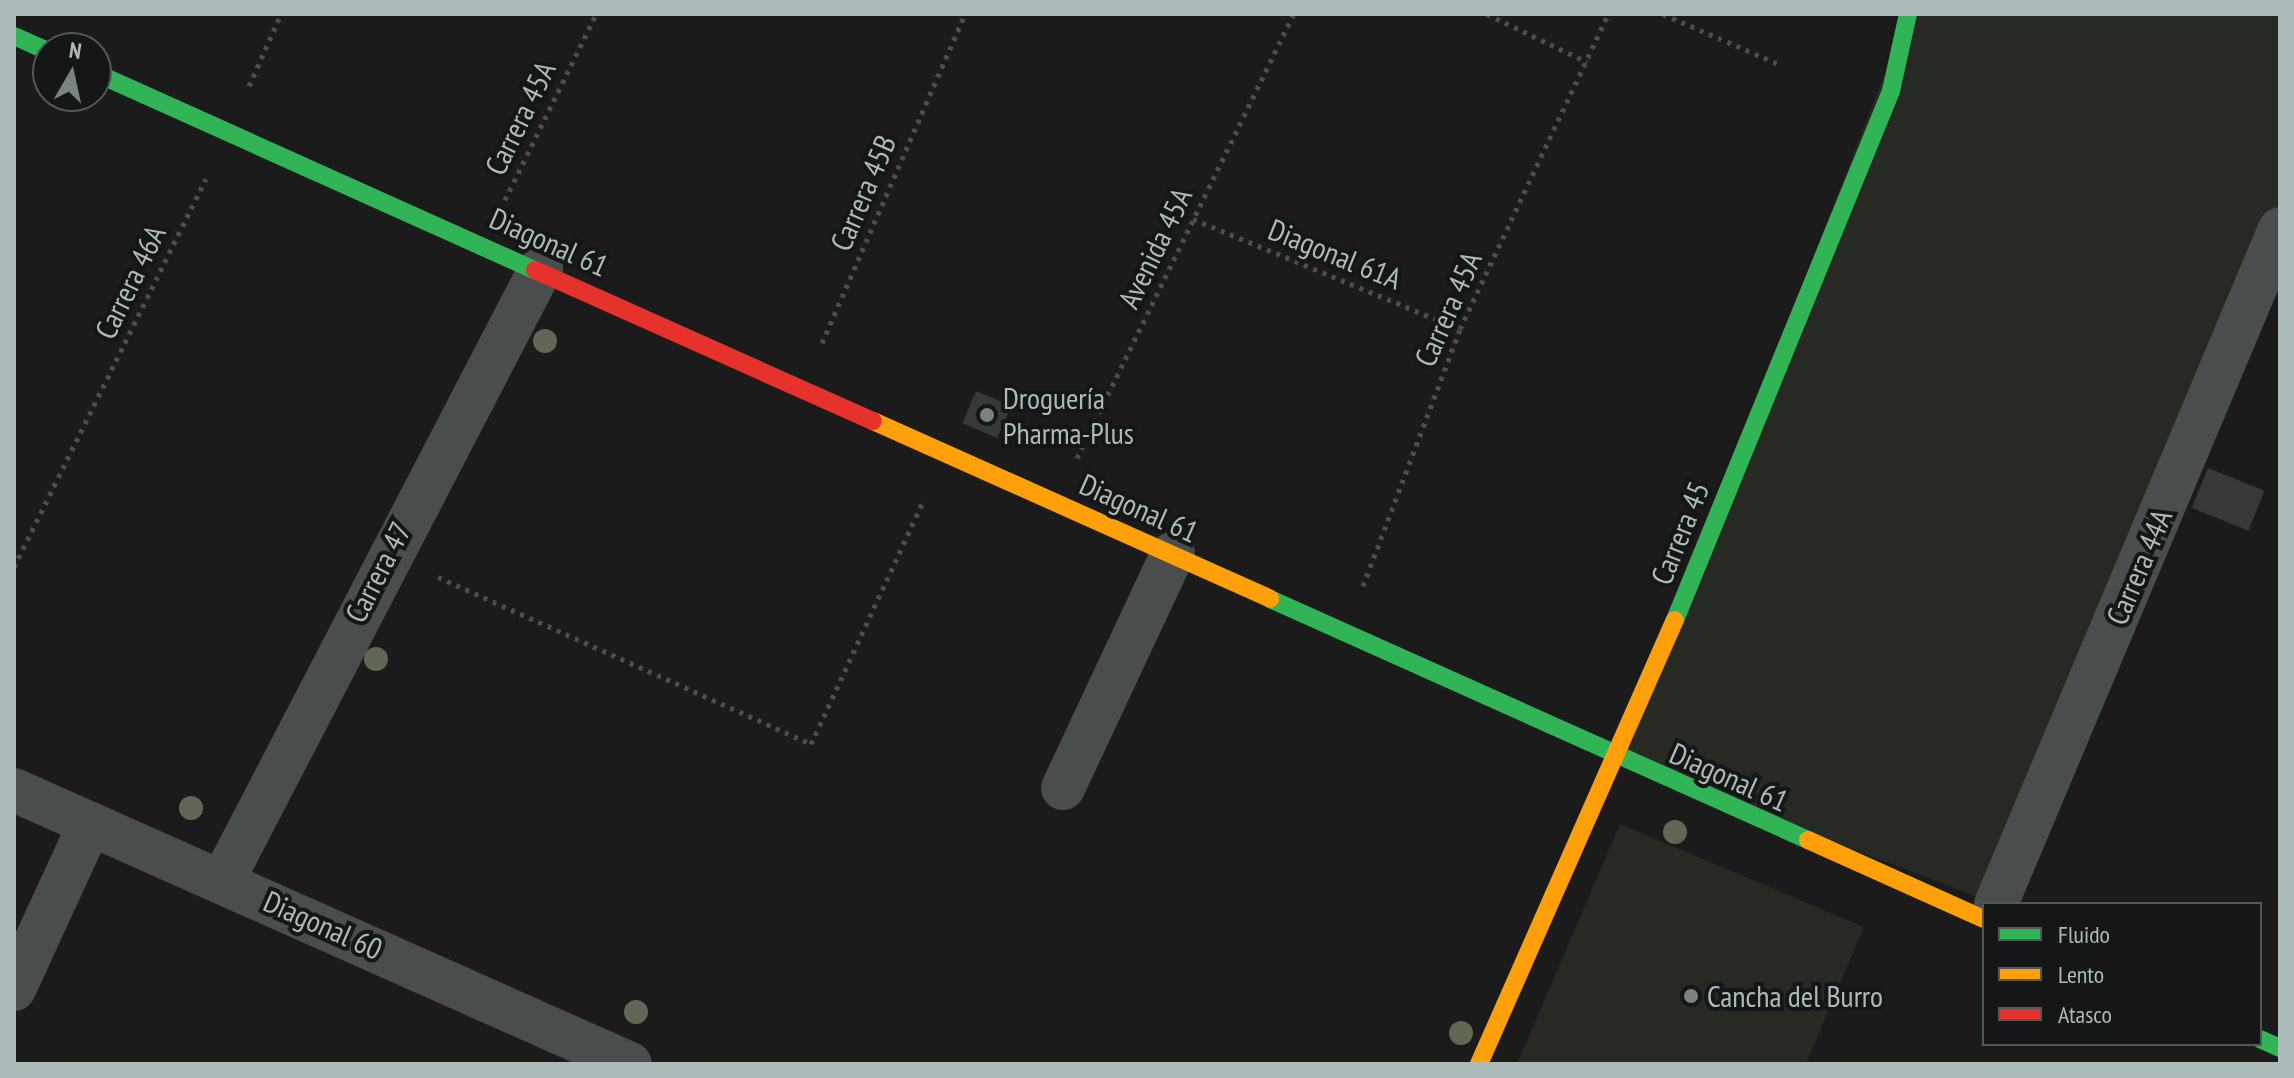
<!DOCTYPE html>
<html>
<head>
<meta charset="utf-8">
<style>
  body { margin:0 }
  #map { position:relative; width:2294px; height:1078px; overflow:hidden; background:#1b1b1b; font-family:"PT Sans Narrow",sans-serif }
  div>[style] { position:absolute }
  .green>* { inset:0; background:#272a22 }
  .building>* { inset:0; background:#373838; transform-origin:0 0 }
  .path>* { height:5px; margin-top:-2.5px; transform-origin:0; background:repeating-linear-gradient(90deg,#4b4e4f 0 4px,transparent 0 10px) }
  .street>* { height:44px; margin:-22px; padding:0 22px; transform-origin:22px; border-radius:22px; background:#494d4d }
  .fast>* { height:18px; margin:-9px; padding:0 9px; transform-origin:9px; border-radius:9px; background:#30b455 }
  .slow>* { height:18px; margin:-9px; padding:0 9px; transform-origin:9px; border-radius:9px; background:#ff9f0a }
  .jam>* { height:18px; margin:-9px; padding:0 9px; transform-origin:9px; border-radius:9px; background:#e5322d }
  .trees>* { width:24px; height:24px; margin:-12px; border-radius:50%; background:#616755 }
  .dots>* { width:22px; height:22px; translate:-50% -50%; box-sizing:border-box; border:4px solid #141617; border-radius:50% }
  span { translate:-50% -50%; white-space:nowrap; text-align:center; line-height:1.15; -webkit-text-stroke:8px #141617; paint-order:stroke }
  .street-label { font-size:30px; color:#acbbba }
  .poi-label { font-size:30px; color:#acbbba }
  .left { translate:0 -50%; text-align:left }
  .frame { position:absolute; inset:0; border:16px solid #acbbba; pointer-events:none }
  .legend { position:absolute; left:1982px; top:902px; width:280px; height:144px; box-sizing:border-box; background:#141617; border:2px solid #515858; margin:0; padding:10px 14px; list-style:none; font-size:24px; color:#acbbba }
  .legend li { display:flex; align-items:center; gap:16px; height:40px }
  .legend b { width:40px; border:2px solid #515858 }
  .north { position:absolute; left:32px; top:32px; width:80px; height:80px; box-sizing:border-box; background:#141617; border:2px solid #515858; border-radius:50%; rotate:9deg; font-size:22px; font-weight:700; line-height:32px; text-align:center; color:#acbbba }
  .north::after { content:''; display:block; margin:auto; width:28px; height:36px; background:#798382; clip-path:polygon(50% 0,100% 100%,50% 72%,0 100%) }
</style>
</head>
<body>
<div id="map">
  <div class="green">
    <div style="clip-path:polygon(1908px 14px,2280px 14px,2280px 222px,1996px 904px,1618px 759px)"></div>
    <div style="clip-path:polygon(1620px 824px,1864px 927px,1806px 1064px,1517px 1064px)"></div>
  </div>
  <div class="building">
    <div style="left:976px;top:391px;width:38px;height:35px;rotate:23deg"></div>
    <div style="left:2208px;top:468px;width:61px;height:43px;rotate:22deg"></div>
  </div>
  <div class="path">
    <div style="left:1487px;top:14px;width:111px;rotate:25.6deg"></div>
    <div style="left:1663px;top:14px;width:129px;rotate:23.4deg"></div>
    <div style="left:249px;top:86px;width:79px;rotate:-66deg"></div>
    <div style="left:505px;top:200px;width:207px;rotate:-63.9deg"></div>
    <div style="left:1193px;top:219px;width:289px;rotate:22.4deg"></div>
    <div style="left:822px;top:343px;width:359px;rotate:-66.5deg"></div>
    <div style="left:1077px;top:458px;width:494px;rotate:-64deg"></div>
    <div style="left:14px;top:567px;width:433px;rotate:-63.7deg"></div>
    <div style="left:438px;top:577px;width:409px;rotate:24.1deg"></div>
    <div style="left:811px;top:744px;width:270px;rotate:-65.2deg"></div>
    <div style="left:1363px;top:586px;width:275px;rotate:-69.3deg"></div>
    <div style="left:1460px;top:329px;width:348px;rotate:-64.8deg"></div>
  </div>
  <div class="street">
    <div style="left:1063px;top:788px;width:259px;rotate:-64.9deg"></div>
    <div style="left:14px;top:790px;width:674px;rotate:23.98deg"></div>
    <div style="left:223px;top:880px;width:690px;rotate:-62.54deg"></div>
    <div style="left:1996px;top:904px;width:732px;rotate:-67.18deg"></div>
    <div style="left:14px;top:989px;width:182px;rotate:-65.3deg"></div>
  </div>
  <div class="fast">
    <div style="left:14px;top:36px;width:37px;rotate:24deg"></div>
    <div style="left:96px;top:73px;width:481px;rotate:24.2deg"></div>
    <div style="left:1270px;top:599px;width:590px;rotate:24.13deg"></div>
    <div style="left:1675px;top:620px;width:571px;rotate:-67.79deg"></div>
    <div style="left:1891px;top:91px;width:79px;rotate:-77.6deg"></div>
    <div style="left:2260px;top:1039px;width:22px;rotate:24deg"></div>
  </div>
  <div class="slow">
    <div style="left:873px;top:421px;width:435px;rotate:24.1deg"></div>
    <div style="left:1808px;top:840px;width:193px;rotate:24.2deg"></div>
    <div style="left:1479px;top:1064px;width:485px;rotate:-66.2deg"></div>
  </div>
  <div class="jam">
    <div style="left:535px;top:270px;width:370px;rotate:24.1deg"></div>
  </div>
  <div class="trees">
    <div style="left:545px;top:341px"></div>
    <div style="left:376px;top:659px"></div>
    <div style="left:191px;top:808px"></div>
    <div style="left:1675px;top:832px"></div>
    <div style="left:636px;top:1012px"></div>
    <div style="left:1461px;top:1033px"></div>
  </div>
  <div class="dots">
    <div style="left:987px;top:415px;background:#798382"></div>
    <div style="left:1691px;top:996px;background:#798382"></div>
  </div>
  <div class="street-label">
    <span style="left:520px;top:118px;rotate:-64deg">Carrera 45A</span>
    <span style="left:863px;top:193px;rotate:-67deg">Carrera 45B</span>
    <span style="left:549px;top:242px;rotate:24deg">Diagonal 61</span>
    <span style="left:1155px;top:248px;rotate:-64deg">Avenida 45A</span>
    <span style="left:1335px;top:254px;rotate:22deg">Diagonal 61A</span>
    <span style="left:130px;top:282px;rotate:-64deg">Carrera 46A</span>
    <span style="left:1448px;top:309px;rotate:-66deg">Carrera 45A</span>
    <span style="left:1139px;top:508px;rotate:24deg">Diagonal 61</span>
    <span style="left:1680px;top:533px;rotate:-68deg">Carrera 45</span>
    <span style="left:2139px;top:567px;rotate:-67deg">Carrera 44A</span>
    <span style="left:378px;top:572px;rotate:-63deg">Carrera 47</span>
    <span style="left:1729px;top:777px;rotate:24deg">Diagonal 61</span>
    <span style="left:323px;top:925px;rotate:24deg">Diagonal 60</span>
  </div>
  <div class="poi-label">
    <span class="left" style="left:1003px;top:415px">Droguería<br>Pharma-Plus</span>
    <span class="left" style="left:1707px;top:996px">Cancha del Burro</span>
  </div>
  <div class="frame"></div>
  <ul class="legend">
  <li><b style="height:10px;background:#30b455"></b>Fluido</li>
  <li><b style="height:10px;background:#ff9f0a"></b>Lento</li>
  <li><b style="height:10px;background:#e5322d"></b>Atasco</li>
  </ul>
  <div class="north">N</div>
</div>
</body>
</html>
